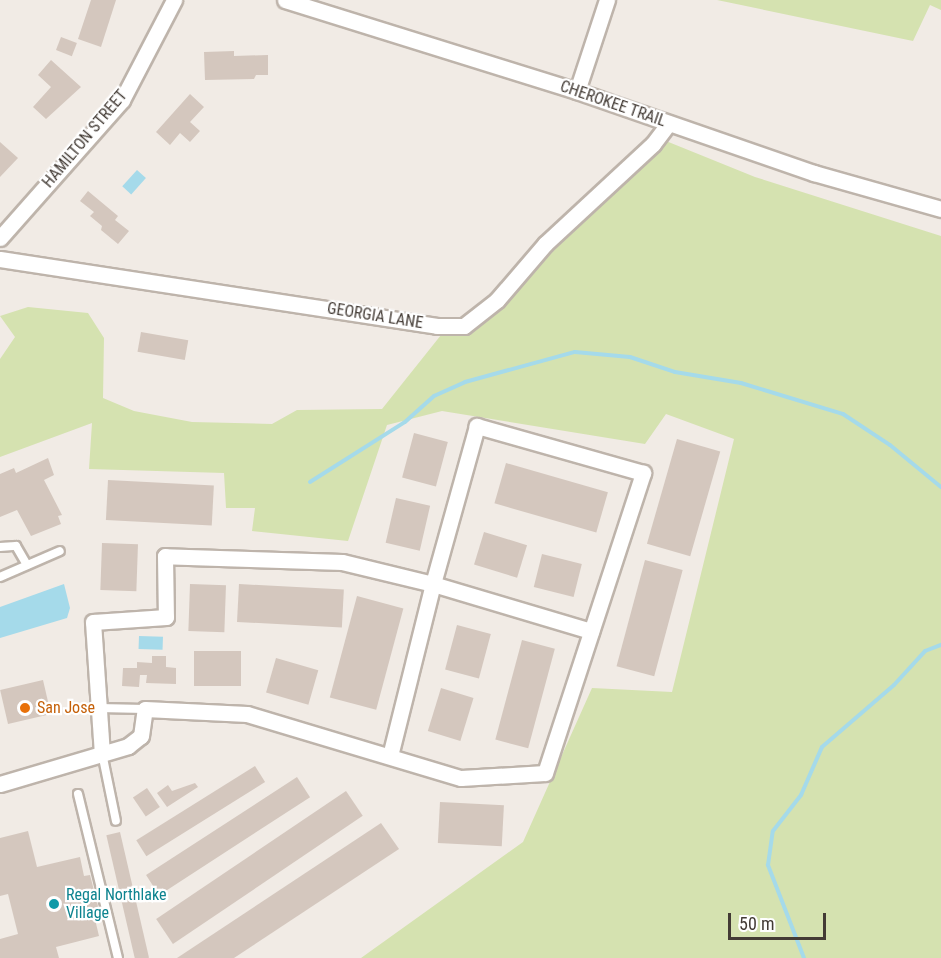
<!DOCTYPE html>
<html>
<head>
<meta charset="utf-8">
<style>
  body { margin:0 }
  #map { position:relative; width:941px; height:958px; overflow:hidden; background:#f1ebe5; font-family:"Roboto Condensed",sans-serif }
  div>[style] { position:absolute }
  .green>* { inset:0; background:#d5e2b0 }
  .water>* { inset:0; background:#a5daea; transform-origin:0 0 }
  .stream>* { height:4px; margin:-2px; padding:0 2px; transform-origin:2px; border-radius:2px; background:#a5daea }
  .building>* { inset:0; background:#d4c7be; transform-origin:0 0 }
  .roads { filter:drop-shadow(2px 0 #beb4ab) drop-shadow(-2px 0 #beb4ab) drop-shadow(0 2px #beb4ab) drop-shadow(0 -2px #beb4ab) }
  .service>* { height:8px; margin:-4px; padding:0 4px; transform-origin:4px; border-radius:4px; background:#fff }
  .minor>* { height:15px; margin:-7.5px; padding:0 7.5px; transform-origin:7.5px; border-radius:7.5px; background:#fff }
  .dots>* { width:16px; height:16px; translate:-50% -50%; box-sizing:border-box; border:3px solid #fff; border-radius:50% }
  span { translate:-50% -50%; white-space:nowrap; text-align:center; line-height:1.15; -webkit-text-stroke:4.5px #fff; paint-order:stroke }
  .street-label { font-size:16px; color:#433b35 }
  .food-label { font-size:16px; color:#c56008 }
  .left { translate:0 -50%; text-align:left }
  .culture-label { font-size:16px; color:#0d838f }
  .scale { position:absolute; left:728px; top:913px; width:98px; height:27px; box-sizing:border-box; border:3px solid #433b35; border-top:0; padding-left:8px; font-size:18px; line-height:21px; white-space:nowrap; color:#433b35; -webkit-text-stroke:4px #fff; paint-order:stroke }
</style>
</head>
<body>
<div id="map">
  <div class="green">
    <div style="clip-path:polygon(717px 0,941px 0,941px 10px,930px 5px,913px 41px)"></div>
    <div style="clip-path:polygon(666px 141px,755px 177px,941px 236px,941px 958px,361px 958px,523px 842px,592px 688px,672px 692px,734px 439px,666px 414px,645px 444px,442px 411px,387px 425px,348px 541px,252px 531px,255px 508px,226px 508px,224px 473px,89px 469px,92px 423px,0 457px,0 359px,15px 337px,0 316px,28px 307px,88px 313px,104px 338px,103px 398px,134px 411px,192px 422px,272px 424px,297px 410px,382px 409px,441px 335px,472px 330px,486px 320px,549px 251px)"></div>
  </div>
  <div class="water">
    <div style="left:137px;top:170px;width:12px;height:22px;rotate:42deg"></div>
    <div style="clip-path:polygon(64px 584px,70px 608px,67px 618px,0 638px,0 607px)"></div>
    <div style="left:139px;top:636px;width:24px;height:13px;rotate:2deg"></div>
  </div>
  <div class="stream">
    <div style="left:310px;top:482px;width:112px;rotate:-32.3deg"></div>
    <div style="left:405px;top:422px;width:39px;rotate:-42deg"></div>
    <div style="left:434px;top:396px;width:34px;rotate:-24deg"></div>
    <div style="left:465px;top:382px;width:114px;rotate:-15.3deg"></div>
    <div style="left:575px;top:352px;width:55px;rotate:5.2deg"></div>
    <div style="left:630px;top:357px;width:47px;rotate:18.4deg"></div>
    <div style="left:675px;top:372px;width:67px;rotate:9.5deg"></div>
    <div style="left:741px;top:383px;width:107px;rotate:16.9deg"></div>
    <div style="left:843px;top:414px;width:56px;rotate:33.4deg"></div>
    <div style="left:890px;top:445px;width:66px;rotate:39.5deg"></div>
    <div style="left:804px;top:958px;width:100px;rotate:-111.2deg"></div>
    <div style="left:768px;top:865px;width:34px;rotate:-82deg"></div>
    <div style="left:773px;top:831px;width:46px;rotate:-52.1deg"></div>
    <div style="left:801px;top:795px;width:52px;rotate:-66.4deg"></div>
    <div style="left:822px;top:747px;width:95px;rotate:-40.7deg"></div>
    <div style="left:894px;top:685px;width:46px;rotate:-47.6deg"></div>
    <div style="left:925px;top:651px;width:17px;rotate:-21deg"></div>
  </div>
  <div class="building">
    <div style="clip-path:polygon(91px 0,116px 0,101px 47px,78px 39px)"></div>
    <div style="left:61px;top:37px;width:17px;height:14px;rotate:21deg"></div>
    <div style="clip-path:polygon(234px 51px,234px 56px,268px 55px,268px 75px,256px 75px,254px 79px,205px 80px,204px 52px)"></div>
    <div style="clip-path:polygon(51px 60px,81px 87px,46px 119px,33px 107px,51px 87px,38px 75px)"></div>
    <div style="clip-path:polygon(190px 94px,204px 107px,190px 122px,200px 131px,190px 142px,180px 133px,170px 145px,156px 132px)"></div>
    <div style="clip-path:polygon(0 142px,18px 158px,0 177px)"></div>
    <div style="clip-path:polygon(88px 191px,118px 216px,115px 220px,129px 231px,118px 244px,101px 230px,102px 226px,90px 216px,94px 212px,80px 201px)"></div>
    <div style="left:141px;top:332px;width:48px;height:20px;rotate:10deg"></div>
    <div style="left:414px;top:433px;width:35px;height:46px;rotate:15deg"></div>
    <div style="left:677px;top:439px;width:45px;height:109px;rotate:16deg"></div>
    <div style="clip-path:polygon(48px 458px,54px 475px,44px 480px,62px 515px,58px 516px,61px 524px,31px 536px,17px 510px,0 517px,0 474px,14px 468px,16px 473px)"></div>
    <div style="left:506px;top:463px;width:106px;height:42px;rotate:16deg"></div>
    <div style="left:108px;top:480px;width:106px;height:40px;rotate:3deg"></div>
    <div style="left:396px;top:498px;width:35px;height:46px;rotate:13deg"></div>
    <div style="left:484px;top:532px;width:45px;height:34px;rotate:17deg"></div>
    <div style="left:102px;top:543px;width:36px;height:47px;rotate:2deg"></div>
    <div style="left:542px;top:554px;width:41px;height:34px;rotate:14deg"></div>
    <div style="left:645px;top:560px;width:39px;height:110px;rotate:15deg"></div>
    <div style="left:190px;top:584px;width:36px;height:47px;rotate:2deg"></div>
    <div style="left:239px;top:584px;width:105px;height:38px;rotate:3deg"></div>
    <div style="left:357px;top:596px;width:48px;height:105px;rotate:15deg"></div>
    <div style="left:457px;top:625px;width:35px;height:46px;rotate:15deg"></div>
    <div style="left:522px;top:640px;width:34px;height:103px;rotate:15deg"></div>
    <div style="left:194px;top:651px;width:47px;height:35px"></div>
    <div style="clip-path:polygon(152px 656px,166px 656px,166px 667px,176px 668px,176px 684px,146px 683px,147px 675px,140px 675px,139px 687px,122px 686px,123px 668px,137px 668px,137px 662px,152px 663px)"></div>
    <div style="left:276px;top:658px;width:44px;height:36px;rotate:16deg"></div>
    <div style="left:43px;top:680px;width:35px;height:44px;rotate:77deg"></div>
    <div style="left:441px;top:688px;width:34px;height:45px;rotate:17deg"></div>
    <div style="left:255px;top:766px;width:19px;height:140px;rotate:58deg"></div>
    <div style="left:297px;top:777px;width:24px;height:180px;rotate:57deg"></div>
    <div style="clip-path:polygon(195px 783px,198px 787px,167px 807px,157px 793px,168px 785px,172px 791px)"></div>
    <div style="left:147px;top:788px;width:23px;height:17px;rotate:56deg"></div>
    <div style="left:346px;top:791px;width:30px;height:229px;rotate:56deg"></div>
    <div style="left:440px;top:802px;width:64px;height:41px;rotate:3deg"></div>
    <div style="clip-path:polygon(381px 823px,399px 849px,234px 958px,177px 958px)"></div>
    <div style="clip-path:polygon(28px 831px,37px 867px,80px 857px,84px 876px,90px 875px,100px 914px,94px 915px,99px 936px,56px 947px,59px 958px,0 958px,0 939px,18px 934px,8px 894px,0 896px,0 838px)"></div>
    <div style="left:120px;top:832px;width:129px;height:14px;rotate:77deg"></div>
  </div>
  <div class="roads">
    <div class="service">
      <div style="left:0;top:547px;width:16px;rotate:-4deg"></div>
      <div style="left:16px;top:546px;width:22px;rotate:60deg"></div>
      <div style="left:0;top:577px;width:65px;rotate:-23.4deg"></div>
      <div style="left:99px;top:708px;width:46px;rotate:1.2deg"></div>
      <div style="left:102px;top:753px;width:69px;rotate:78.4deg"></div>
      <div style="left:78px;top:794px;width:169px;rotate:76.3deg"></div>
    </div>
    <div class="minor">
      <div style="left:285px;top:0;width:306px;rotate:17.3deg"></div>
      <div style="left:577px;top:91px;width:251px;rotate:19.1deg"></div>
      <div style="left:814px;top:173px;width:132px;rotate:15.8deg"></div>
      <div style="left:577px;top:91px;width:96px;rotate:-71.8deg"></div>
      <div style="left:0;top:238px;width:184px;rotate:-48.5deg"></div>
      <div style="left:122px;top:100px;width:113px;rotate:-62.5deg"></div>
      <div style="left:0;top:259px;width:442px;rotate:8.7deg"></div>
      <div style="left:437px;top:326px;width:27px"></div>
      <div style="left:464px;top:326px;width:42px;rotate:-38.2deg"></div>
      <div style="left:497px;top:300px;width:74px;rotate:-49.4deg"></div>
      <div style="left:545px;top:244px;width:147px;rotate:-42.8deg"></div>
      <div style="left:653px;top:144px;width:26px;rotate:-53deg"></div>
      <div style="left:390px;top:756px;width:177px;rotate:-76deg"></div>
      <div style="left:433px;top:584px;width:165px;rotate:16.6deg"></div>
      <div style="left:0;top:784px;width:134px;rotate:-16.5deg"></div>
      <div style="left:128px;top:746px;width:16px;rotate:-38deg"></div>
      <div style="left:141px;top:736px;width:27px;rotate:-82deg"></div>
      <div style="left:145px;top:709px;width:102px;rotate:2.8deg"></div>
      <div style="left:247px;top:714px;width:223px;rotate:16.7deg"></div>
      <div style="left:461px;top:778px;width:84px;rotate:-3.4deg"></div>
      <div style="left:545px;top:773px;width:316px;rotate:-71.9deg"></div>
      <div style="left:643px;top:473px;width:173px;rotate:-164.2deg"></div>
      <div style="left:477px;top:426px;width:164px;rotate:105.6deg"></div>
      <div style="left:433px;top:584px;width:94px;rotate:-166.4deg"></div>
      <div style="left:342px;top:562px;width:177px;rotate:-178.1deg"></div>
      <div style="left:165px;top:556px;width:61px;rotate:89.1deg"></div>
      <div style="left:166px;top:617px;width:73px;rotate:176.1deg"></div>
      <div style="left:93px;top:622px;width:131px;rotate:86.1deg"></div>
    </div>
  </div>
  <div class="dots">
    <div style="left:25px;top:708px;background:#e8710a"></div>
    <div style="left:54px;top:904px;background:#0f9aa8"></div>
  </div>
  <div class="street-label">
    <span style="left:613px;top:104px;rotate:19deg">CHEROKEE TRAIL</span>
    <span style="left:85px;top:139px;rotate:-50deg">HAMILTON STREET</span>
    <span style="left:375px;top:316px;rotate:9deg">GEORGIA LANE</span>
  </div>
  <div class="food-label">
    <span class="left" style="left:37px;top:708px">San Jose</span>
  </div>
  <div class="culture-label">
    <span class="left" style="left:66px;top:904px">Regal Northlake<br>Village</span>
  </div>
  <div class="scale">50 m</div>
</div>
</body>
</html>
